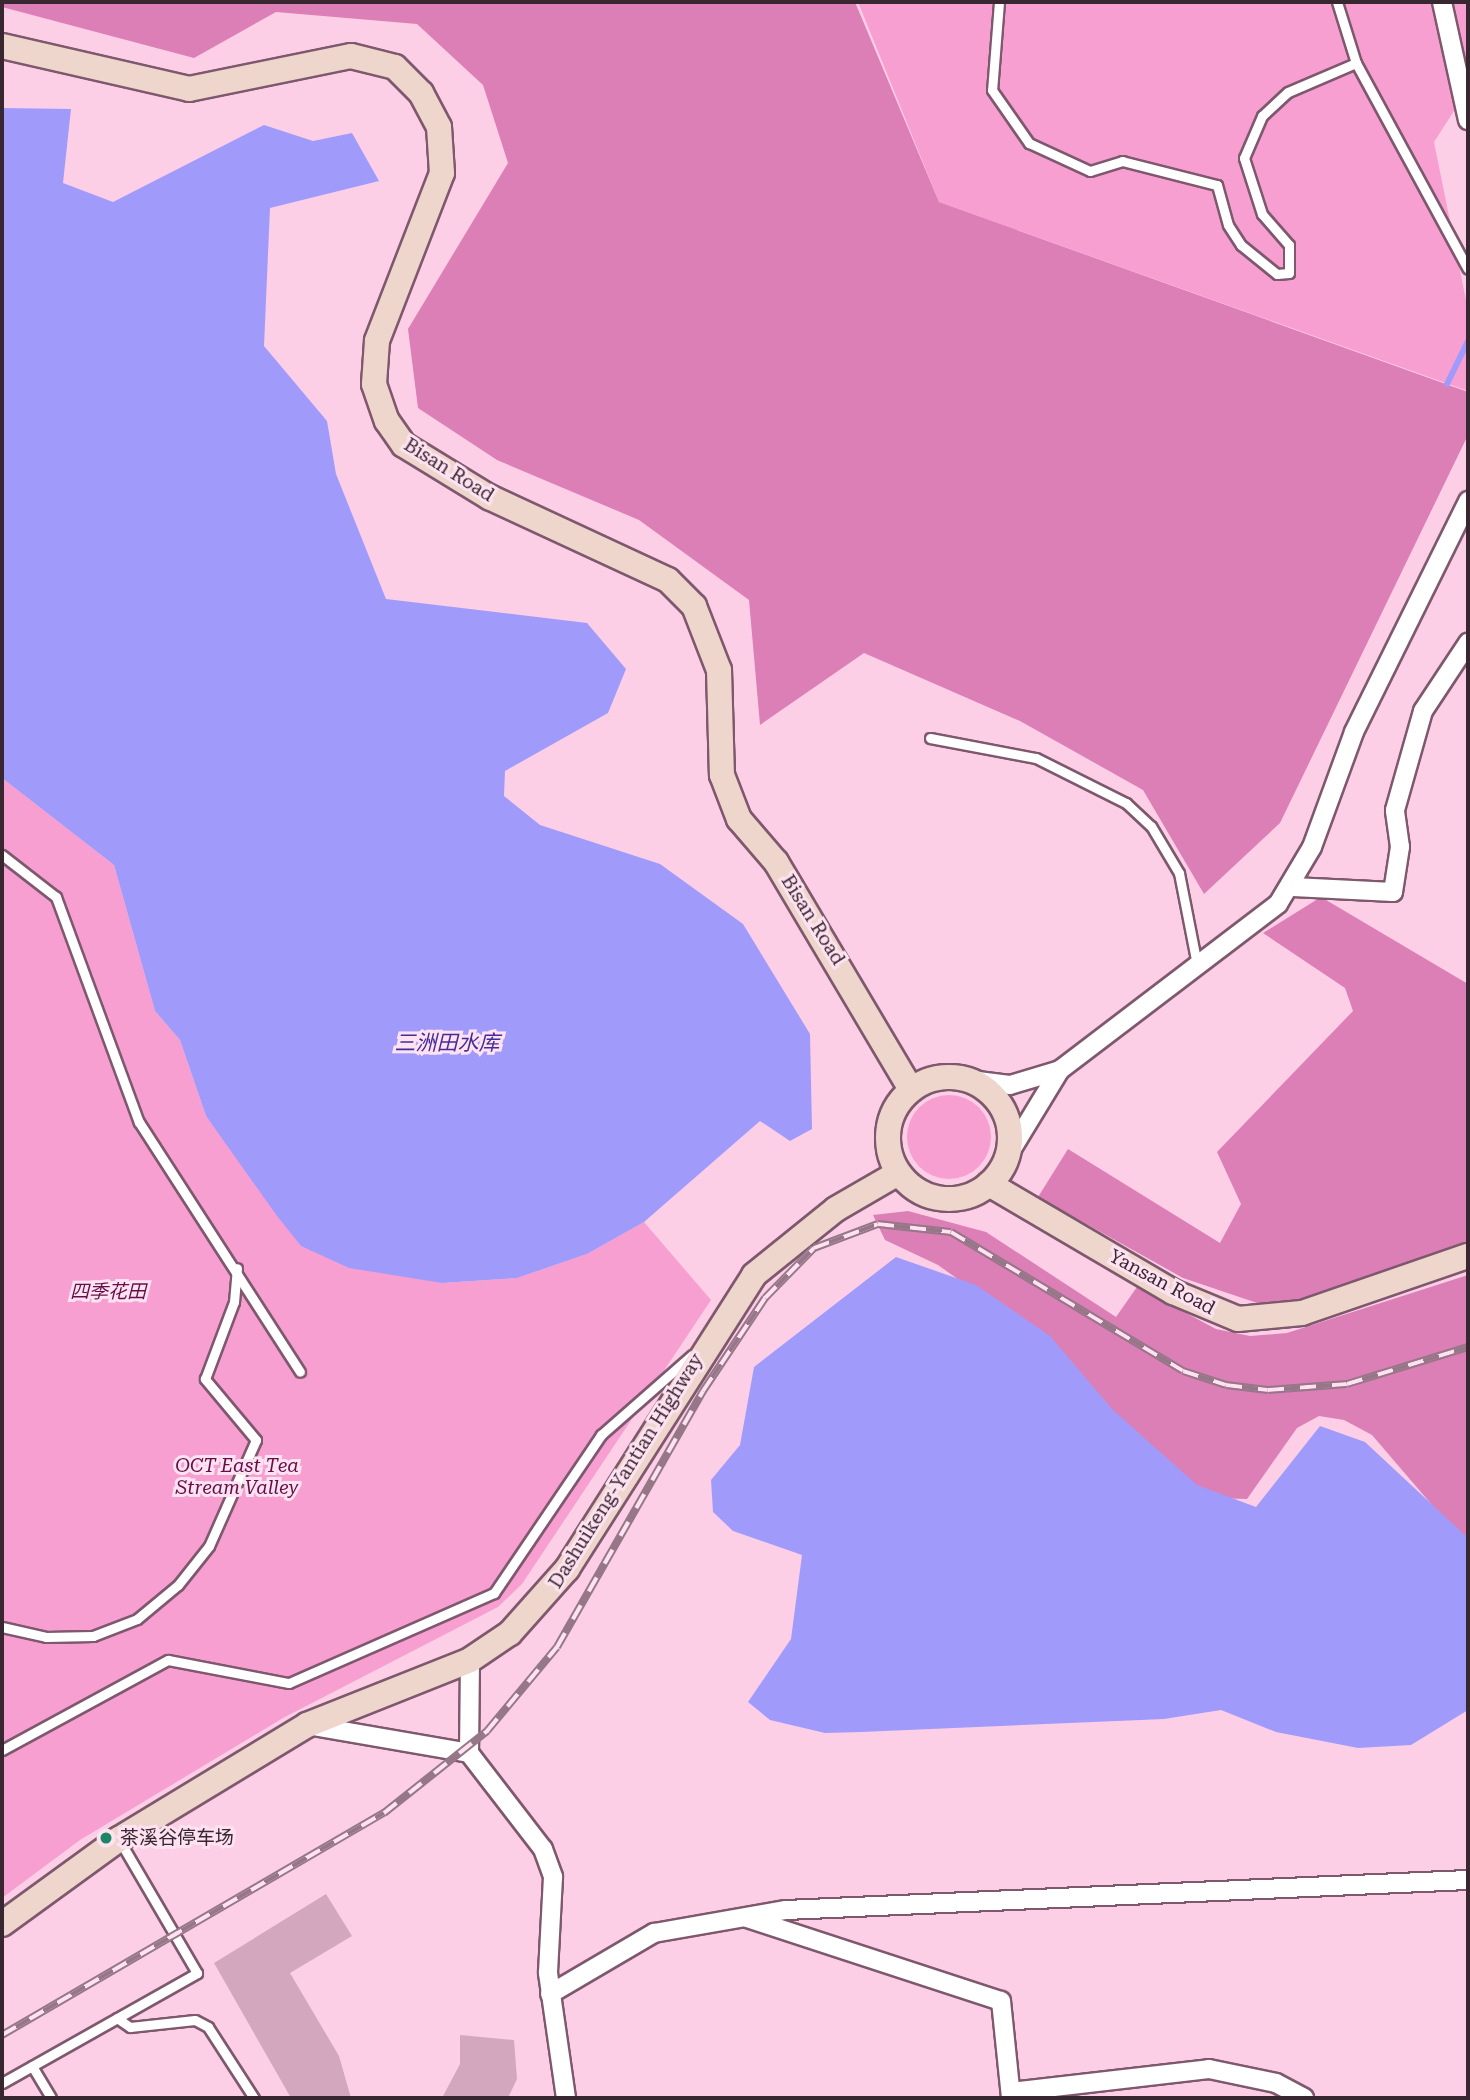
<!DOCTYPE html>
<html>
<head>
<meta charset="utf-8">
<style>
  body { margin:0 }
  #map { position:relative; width:1470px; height:2100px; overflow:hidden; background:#fccfe7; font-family:"Roboto Serif","Noto Sans SC",serif }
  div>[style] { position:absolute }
  .green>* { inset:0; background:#f89fd2 }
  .round { border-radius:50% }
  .forest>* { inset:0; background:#dd7fb7 }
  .water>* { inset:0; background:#a09bfa }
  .stream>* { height:6px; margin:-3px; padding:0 3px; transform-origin:3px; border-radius:3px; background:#a09bfa }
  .building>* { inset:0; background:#d3a8bf }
  .roads { filter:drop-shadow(2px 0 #7e586d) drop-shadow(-2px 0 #7e586d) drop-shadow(0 2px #7e586d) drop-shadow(0 -2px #7e586d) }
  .service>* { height:9px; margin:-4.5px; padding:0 4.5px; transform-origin:4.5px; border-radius:4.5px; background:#fff }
  .minor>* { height:18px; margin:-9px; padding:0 9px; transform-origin:9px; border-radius:9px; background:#fff }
  .secondary>* { height:24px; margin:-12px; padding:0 12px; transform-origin:12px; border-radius:12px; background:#eed6cc }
  .secondary>.ring { margin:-12px; padding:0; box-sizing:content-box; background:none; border:24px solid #eed6cc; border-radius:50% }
  .rail>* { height:8px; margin-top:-4px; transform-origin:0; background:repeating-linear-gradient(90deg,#fee2f1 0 16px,#967788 0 32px); box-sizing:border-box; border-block:2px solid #967788 }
  .dots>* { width:19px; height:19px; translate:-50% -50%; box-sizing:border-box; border:4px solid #fee2f1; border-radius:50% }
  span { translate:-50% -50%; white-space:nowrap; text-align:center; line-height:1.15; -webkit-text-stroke:6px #fee2f1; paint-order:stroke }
  .street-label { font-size:19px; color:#382731 }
  .park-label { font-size:19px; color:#650f49; font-style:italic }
  .poi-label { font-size:19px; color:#382731 }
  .left { translate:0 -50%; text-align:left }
  .water-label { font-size:21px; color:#422d98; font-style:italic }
  .frame { position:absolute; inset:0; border:4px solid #382731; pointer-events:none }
</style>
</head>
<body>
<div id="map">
  <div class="green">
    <div style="clip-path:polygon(858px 2px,1468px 2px,1468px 89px,1434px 142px,1468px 310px,1468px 391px,939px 202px)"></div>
    <div style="clip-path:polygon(2px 778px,114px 865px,155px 1011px,180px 1040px,206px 1116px,301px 1246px,442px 1283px,517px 1278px,587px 1254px,644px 1222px,711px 1300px,522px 1584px,498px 1607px,283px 1718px,80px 1840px,2px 1898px)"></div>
    <div class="round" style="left:907px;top:1095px;width:84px;height:84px"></div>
  </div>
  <div class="forest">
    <div style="clip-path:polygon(2px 2px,855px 2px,939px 202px,1468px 392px,1468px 435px,1280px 823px,1204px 894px,1143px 790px,1020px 721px,864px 653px,760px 725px,749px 600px,639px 520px,497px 460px,418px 408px,408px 329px,508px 163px,483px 85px,417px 24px,276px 12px,194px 58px,2px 7px)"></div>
    <div style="clip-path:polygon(1321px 897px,1468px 984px,1468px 1250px,1304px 1302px,1269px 1307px,1183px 1278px,1038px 1197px,1068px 1149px,1220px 1243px,1241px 1204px,1217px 1152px,1353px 1011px,1345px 988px,1263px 933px)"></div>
    <div style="clip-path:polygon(908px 1211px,986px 1232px,1116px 1317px,1137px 1287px,1216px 1329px,1250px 1336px,1287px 1333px,1468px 1275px,1468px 1547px,1372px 1435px,1344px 1420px,1319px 1416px,1297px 1428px,1247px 1499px,1210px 1498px,1171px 1470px,1028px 1329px,938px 1265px,885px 1240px,873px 1215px)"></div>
  </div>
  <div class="water">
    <div style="clip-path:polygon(2px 108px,71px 109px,63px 183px,113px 202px,264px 125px,313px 141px,352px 133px,379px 181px,270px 208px,264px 346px,327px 421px,336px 474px,386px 599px,587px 623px,626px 669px,608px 713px,505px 771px,504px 796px,540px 825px,660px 864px,743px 924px,810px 1034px,812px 1129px,790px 1141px,760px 1121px,644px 1222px,587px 1254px,517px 1278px,442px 1283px,349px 1268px,301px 1246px,277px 1216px,206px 1116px,180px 1040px,155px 1011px,114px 865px,2px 778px)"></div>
    <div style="clip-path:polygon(896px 1257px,976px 1285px,1050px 1336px,1112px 1409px,1197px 1485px,1256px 1507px,1320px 1426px,1365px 1442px,1468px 1538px,1468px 1710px,1411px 1745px,1358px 1748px,1276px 1732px,1221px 1710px,1164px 1719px,861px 1732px,825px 1733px,770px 1720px,748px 1702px,791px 1639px,802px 1555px,733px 1531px,713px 1512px,711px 1480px,740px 1445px,754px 1367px)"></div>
  </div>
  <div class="stream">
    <div style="left:1447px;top:384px;width:48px;rotate:-64deg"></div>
  </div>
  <div class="building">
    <div style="clip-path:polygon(326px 1894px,352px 1936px,290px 1973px,339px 2056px,351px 2098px,291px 2098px,214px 1963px)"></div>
    <div style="clip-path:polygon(460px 2035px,514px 2040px,517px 2079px,508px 2098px,442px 2098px,460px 2064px)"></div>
  </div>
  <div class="roads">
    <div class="service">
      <div style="left:999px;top:2px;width:88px;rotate:94.5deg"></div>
      <div style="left:992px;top:90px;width:65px;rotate:55.1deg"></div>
      <div style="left:1029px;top:143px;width:67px;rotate:24.7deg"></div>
      <div style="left:1090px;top:171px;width:34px;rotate:-17deg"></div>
      <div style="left:1122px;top:161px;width:98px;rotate:14.2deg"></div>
      <div style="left:1217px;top:185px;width:41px;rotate:74.6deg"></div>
      <div style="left:1228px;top:225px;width:24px;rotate:57deg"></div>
      <div style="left:1241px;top:245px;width:46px;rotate:38.9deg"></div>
      <div style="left:1277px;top:274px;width:12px;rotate:-5deg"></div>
      <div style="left:1289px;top:273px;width:28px;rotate:-90deg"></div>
      <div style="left:1289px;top:245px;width:41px;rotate:-131.1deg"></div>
      <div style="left:1262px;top:214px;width:59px;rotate:-107.8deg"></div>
      <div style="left:1244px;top:158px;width:46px;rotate:-66.8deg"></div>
      <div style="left:1262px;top:116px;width:35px;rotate:-43deg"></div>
      <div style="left:1288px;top:92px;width:74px;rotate:-23.1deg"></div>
      <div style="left:1337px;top:2px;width:64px;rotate:72.7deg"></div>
      <div style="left:1356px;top:63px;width:234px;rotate:61.5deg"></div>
      <div style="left:930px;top:738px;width:108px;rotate:10.7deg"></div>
      <div style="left:1036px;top:758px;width:101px;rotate:26.6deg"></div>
      <div style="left:1126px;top:803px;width:34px;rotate:43deg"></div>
      <div style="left:1151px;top:826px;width:55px;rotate:59.2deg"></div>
      <div style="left:1179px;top:873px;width:94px;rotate:78.9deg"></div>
      <div style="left:2px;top:855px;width:68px;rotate:37.9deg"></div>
      <div style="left:56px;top:897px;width:240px;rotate:69.8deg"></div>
      <div style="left:139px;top:1122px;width:297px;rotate:57.2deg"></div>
      <div style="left:2px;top:1627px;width:45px;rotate:12.8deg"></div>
      <div style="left:46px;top:1637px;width:47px;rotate:-1.2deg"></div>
      <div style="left:93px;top:1636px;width:47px;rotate:-21.1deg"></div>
      <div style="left:137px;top:1619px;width:53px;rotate:-39.7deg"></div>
      <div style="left:178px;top:1585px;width:50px;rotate:-51.5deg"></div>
      <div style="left:209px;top:1546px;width:116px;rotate:-66.1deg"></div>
      <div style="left:256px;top:1440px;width:80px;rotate:-129.9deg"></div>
      <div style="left:205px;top:1379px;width:82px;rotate:-69.4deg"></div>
      <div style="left:234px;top:1302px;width:34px;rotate:-85deg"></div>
      <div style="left:2px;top:1750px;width:189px;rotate:-28.5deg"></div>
      <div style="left:168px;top:1660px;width:123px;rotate:10.8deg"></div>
      <div style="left:289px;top:1683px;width:224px;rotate:-23.7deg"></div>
      <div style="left:494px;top:1593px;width:191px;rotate:-55.9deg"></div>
      <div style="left:601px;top:1435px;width:121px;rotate:-41.3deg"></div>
      <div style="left:117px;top:2018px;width:16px;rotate:35deg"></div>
      <div style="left:130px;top:2027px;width:65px;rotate:-6.1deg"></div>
      <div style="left:195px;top:2020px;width:15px;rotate:28deg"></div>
      <div style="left:208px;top:2027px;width:85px;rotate:57.1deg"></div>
      <div style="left:32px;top:2066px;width:37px;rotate:59deg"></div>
      <div style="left:2px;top:2083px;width:224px;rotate:-29.4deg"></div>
      <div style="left:197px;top:1973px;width:153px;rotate:-120.3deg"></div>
    </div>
    <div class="minor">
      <div style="left:1442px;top:2px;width:121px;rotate:77.6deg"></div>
      <div style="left:1293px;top:887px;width:100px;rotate:2.9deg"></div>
      <div style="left:1393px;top:892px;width:46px;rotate:-81.2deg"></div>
      <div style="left:1400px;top:847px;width:37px;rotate:-98deg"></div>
      <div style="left:1395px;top:810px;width:103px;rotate:-74.2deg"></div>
      <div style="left:1423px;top:711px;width:82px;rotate:-56.5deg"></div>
      <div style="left:970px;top:1080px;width:40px;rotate:7.1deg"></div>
      <div style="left:1010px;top:1085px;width:52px;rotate:-16.7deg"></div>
      <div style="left:1060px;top:1070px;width:274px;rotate:-37.3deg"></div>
      <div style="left:1278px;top:904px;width:66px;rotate:-59.2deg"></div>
      <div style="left:1312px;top:847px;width:122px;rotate:-69.9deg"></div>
      <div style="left:1354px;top:732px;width:258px;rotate:-63.7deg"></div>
      <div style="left:1007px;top:1157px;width:102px;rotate:-58.7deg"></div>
      <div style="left:470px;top:1660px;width:93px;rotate:90.6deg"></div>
      <div style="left:469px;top:1753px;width:121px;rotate:52.4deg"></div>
      <div style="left:543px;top:1849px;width:30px;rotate:70deg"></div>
      <div style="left:553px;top:1877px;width:96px;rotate:93deg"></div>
      <div style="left:548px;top:1973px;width:126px;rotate:81.8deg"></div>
      <div style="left:307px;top:1725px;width:164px;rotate:9.8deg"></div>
      <div style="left:747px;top:1918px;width:267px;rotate:18.1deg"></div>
      <div style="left:1001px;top:2001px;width:98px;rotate:84.1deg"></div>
      <div style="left:550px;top:1994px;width:121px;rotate:-30.4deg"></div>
      <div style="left:654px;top:1933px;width:134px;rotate:-9.9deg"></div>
      <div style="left:786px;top:1910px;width:683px;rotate:-2.52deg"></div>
      <div style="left:1011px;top:2092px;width:199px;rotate:-6.6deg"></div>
      <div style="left:1209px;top:2069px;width:68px;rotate:11.8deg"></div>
      <div style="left:1276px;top:2083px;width:32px;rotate:28deg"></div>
    </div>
    <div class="secondary">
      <div style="left:2px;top:46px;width:192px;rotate:12.9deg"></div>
      <div style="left:189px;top:89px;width:165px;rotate:-11.5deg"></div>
      <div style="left:351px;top:56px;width:45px;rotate:14deg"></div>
      <div style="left:395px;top:67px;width:37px;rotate:45deg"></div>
      <div style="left:421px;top:93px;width:38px;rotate:62deg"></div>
      <div style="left:439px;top:127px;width:46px;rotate:86.3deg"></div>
      <div style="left:442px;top:173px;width:180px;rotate:111.2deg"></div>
      <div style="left:377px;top:341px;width:43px;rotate:94deg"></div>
      <div style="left:374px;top:384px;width:39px;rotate:71deg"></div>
      <div style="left:387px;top:421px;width:29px;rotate:55deg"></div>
      <div style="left:404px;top:445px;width:100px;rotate:31.5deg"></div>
      <div style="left:489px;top:497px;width:197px;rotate:24.9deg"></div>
      <div style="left:668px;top:580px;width:37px;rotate:45deg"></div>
      <div style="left:694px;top:606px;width:69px;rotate:68.7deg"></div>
      <div style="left:719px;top:670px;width:105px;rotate:88.4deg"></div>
      <div style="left:722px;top:775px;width:47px;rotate:68.9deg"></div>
      <div style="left:739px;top:819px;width:57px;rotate:49.3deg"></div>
      <div style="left:776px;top:862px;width:264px;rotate:59.3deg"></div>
      <div class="ring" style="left:888px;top:1077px;width:98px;height:98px"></div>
      <div style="left:989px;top:1184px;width:213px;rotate:30.4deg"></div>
      <div style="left:1173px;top:1292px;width:70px;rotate:22.6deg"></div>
      <div style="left:1238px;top:1319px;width:64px;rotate:-5.4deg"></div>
      <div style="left:1302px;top:1313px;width:176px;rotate:-19deg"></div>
      <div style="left:2px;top:1924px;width:145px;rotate:-36deg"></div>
      <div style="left:119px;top:1839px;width:220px;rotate:-31.2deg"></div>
      <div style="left:307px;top:1725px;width:175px;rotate:-21.7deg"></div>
      <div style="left:470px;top:1660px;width:48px;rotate:-34deg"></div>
      <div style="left:510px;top:1633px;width:86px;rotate:-48.3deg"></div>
      <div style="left:567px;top:1569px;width:348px;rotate:-57.5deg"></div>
      <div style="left:754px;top:1275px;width:105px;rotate:-38.8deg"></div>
      <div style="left:836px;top:1209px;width:72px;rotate:-30.1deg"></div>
    </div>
  </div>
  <div class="rail">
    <div style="left:2px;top:2035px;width:442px;rotate:-30.2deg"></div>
    <div style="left:384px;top:1813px;width:132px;rotate:-38.5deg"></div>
    <div style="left:487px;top:1731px;width:109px;rotate:-50.2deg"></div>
    <div style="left:557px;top:1647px;width:295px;rotate:-60.3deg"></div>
    <div style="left:703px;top:1391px;width:112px;rotate:-56.3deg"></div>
    <div style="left:765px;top:1298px;width:70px;rotate:-45.6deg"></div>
    <div style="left:814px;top:1248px;width:68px;rotate:-20.6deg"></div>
    <div style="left:878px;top:1224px;width:73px;rotate:6.3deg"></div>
    <div style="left:951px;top:1232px;width:270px;rotate:30.9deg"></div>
    <div style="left:1183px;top:1371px;width:45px;rotate:18deg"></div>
    <div style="left:1226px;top:1385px;width:42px;rotate:6.8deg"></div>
    <div style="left:1268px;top:1390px;width:79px;rotate:-4.3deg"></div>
    <div style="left:1347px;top:1384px;width:127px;rotate:-17deg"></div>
  </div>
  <div class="dots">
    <div style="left:106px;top:1838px;background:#1c8561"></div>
  </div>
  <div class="street-label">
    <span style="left:449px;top:470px;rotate:32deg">Bisan Road</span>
    <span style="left:813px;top:920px;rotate:58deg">Bisan Road</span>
    <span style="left:1162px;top:1282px;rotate:28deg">Yansan Road</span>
    <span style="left:626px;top:1471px;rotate:-58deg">Dashuikeng-Yantian Highway</span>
  </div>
  <div class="park-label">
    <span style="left:108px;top:1292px">四季花田</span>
    <span style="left:237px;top:1477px">OCT East Tea<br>Stream Valley</span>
  </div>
  <div class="poi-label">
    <span class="left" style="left:120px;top:1838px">茶溪谷停车场</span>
  </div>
  <div class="water-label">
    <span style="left:447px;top:1043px">三洲田水库</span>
  </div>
  <div class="frame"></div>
</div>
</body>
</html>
